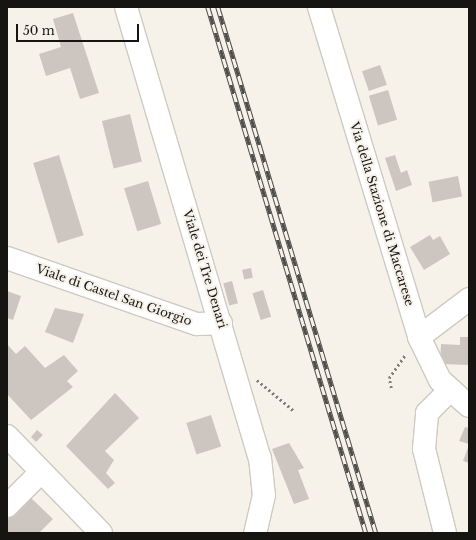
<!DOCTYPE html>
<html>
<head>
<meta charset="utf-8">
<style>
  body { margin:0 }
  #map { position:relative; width:476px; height:540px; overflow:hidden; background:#f6f2ea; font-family:"Libre Baskerville",serif }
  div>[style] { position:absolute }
  .building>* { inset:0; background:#cdc5c0; transform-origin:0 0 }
  .path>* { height:2.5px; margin-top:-1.25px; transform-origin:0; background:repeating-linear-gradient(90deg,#817f79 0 2px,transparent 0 5px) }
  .roads { filter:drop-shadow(1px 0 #cecac2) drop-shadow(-1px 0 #cecac2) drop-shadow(0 1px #cecac2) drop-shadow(0 -1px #cecac2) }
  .minor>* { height:22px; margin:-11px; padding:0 11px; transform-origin:11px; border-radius:11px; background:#fff }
  .rail>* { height:4.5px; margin-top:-2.25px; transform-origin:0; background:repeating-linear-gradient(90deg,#f6f2ea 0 9px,#4f4e49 0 18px); box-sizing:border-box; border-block:1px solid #4f4e49 }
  span { translate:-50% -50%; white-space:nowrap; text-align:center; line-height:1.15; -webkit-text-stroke:4px #f6f2ea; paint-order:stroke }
  .street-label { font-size:12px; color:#161512 }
  .frame { position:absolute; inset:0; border:8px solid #161512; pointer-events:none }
  .scale { position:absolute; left:16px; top:24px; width:123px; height:18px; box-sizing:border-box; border:2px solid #161512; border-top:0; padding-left:5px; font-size:12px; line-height:14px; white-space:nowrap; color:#161512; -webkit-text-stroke:3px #f6f2ea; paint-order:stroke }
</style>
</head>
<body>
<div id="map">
  <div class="building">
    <div style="clip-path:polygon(73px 13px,99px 93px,80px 99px,70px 68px,46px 76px,39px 54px,61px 47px,53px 19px)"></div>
    <div style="left:380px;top:65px;width:21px;height:19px;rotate:71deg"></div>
    <div style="left:388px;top:90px;width:31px;height:20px;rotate:73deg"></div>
    <div style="left:130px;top:114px;width:49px;height:29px;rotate:76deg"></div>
    <div style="left:59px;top:155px;width:84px;height:27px;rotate:73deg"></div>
    <div style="clip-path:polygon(395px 155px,401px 173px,407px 170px,412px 185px,396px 191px,385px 158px)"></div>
    <div style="left:458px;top:176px;width:21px;height:30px;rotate:79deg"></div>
    <div style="left:148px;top:181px;width:45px;height:25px;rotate:73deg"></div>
    <div style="clip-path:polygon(430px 235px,433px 240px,440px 236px,450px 254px,424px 270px,410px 247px)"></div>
    <div style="left:251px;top:268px;width:10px;height:9px;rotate:79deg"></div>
    <div style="left:232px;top:281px;width:23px;height:9px;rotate:75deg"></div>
    <div style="left:263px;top:290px;width:28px;height:11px;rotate:73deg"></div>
    <div style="clip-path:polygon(7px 291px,21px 296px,13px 320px,7px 318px)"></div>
    <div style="clip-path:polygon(55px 308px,84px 314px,73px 343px,45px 332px)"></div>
    <div style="clip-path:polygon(460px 337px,469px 337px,469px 365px,440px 364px,441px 344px,460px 345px)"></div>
    <div style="clip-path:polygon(7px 344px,16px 354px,25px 346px,45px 368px,64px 355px,78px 371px,67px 381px,73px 387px,31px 420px,7px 394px)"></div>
    <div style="clip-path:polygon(115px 393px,139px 418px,105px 451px,114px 460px,106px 473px,115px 483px,108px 489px,66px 446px)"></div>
    <div style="left:211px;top:415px;width:33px;height:26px;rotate:72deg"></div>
    <div style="clip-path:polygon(465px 427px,469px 428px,469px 444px,459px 441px)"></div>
    <div style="clip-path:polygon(37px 430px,43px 435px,36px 442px,31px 437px)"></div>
    <div style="clip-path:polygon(289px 443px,304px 468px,298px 470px,309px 499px,294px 504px,272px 449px)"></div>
    <div style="clip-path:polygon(469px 445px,469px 463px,463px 461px)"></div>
    <div style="clip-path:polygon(30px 497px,53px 519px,39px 533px,7px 533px,7px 520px)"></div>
  </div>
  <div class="path">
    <div style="left:257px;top:380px;width:47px;rotate:39.8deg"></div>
    <div style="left:391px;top:388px;width:10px;rotate:-101deg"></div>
    <div style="left:389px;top:378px;width:29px;rotate:-55deg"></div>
  </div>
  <div class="roads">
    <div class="minor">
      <div style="left:126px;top:7px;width:470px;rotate:73.5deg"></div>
      <div style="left:260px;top:458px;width:37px;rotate:84deg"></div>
      <div style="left:264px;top:495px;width:39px;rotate:103deg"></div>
      <div style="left:319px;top:7px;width:345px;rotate:73.1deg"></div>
      <div style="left:419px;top:337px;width:48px;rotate:64deg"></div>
      <div style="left:440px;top:380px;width:39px;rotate:42deg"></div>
      <div style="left:7px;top:258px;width:201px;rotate:19.2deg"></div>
      <div style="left:197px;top:324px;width:24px;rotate:-2deg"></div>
      <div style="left:419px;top:337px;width:63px;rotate:-37.2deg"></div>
      <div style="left:7px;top:436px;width:135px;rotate:45.9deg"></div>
      <div style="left:7px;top:506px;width:48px;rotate:-45deg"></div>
      <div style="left:445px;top:533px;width:87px;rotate:-104deg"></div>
      <div style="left:424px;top:449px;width:36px;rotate:-85deg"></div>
      <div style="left:427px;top:413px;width:31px;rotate:-45deg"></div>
    </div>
  </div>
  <div class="rail">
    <div style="left:208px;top:7px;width:549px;rotate:73.28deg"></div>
    <div style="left:218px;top:7px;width:549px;rotate:73.28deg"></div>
  </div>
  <div class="street-label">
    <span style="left:382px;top:214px;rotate:73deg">Via della Stazione di Maccarese</span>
    <span style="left:205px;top:269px;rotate:73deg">Viale dei Tre Denari</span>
    <span style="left:114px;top:295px;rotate:19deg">Viale di Castel San Giorgio</span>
  </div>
  <div class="frame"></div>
  <div class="scale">50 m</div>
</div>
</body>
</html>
